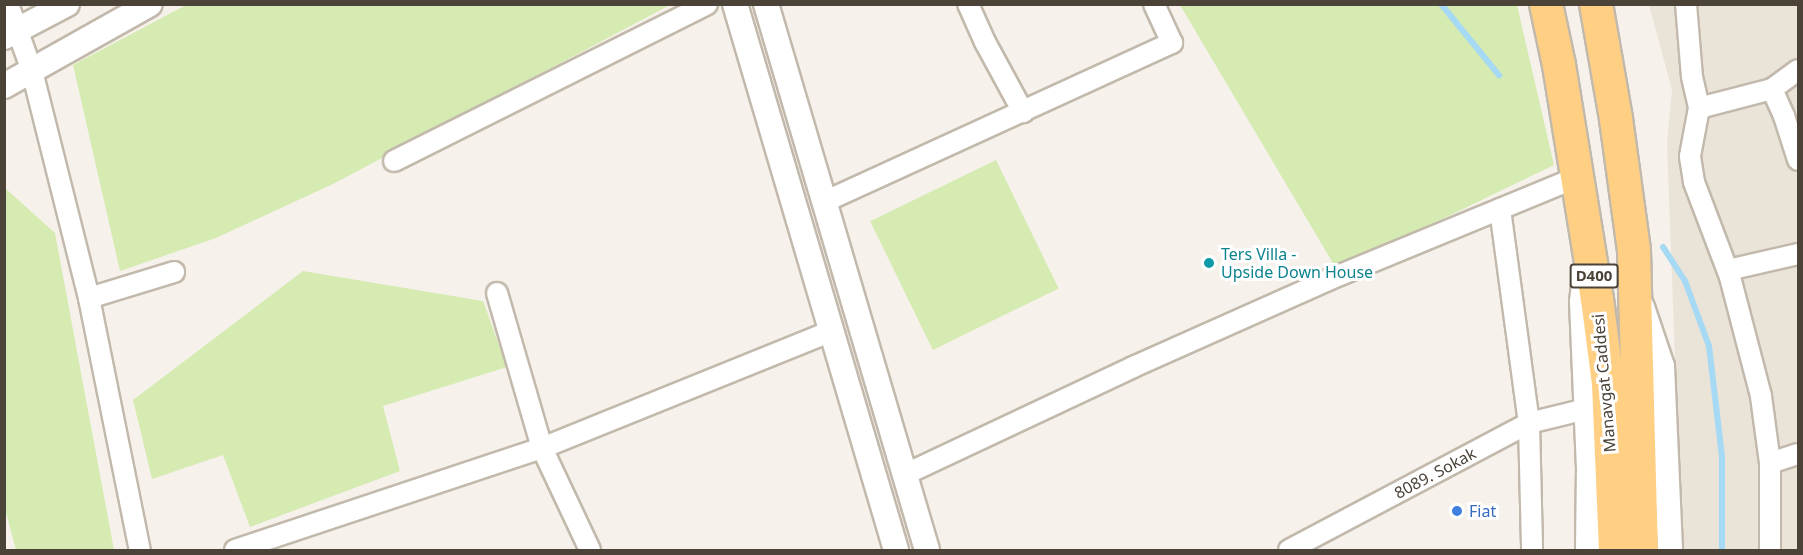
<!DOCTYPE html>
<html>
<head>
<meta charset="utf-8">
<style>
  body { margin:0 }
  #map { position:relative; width:1803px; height:555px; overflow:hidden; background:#f6f2eb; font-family:"Noto Sans",sans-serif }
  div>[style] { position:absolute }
  .residential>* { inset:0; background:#eae3d8 }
  .green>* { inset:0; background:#d5ebb2; transform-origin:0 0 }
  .stream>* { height:6px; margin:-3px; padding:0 3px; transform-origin:3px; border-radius:3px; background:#a5d9f4 }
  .roads { filter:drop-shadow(2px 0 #c2b9ac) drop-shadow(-2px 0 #c2b9ac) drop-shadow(0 2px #c2b9ac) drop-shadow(0 -2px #c2b9ac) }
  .minor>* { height:20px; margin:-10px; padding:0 10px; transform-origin:10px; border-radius:10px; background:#fff }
  .tertiary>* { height:24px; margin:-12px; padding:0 12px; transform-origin:12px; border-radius:12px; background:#fff }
  .trunk>* { height:32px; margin:-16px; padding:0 16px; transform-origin:16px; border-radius:16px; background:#ffd084 }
  .dots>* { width:16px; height:16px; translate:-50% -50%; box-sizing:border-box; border:3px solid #fff; border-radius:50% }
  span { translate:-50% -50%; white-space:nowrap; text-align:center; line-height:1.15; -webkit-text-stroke:6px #fff; paint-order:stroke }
  .shield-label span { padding:2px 4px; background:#fff; border:2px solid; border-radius:4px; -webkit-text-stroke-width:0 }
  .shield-label { font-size:15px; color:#4b4238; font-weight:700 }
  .culture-label { font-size:16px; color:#0d838f }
  .left { translate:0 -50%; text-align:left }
  .street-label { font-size:16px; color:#4b4238 }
  .shop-label { font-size:16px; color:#366cbe }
  .frame { position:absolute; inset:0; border:6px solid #4b4238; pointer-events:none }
</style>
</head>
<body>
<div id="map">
  <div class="residential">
    <div style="clip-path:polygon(1649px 5px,1798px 5px,1798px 550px,1682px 550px,1667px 143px,1672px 90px)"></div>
  </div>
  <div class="green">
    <div style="clip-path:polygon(186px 5px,670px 5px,335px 183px,216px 238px,120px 271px,73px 65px)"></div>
    <div style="clip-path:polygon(1180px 5px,1517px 5px,1554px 165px,1337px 270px)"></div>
    <div style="left:996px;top:160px;width:143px;height:140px;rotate:64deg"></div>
    <div style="clip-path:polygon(5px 188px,55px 233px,114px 550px,16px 550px,4px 505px)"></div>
    <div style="clip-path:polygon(303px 271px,483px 301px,507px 367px,383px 406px,400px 471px,250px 527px,223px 455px,152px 479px,133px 400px)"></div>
  </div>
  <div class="stream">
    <div style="left:1441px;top:4px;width:92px;rotate:50.8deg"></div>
    <div style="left:1663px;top:247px;width:40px;rotate:57.1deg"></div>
    <div style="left:1685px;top:281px;width:69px;rotate:69.7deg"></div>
    <div style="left:1709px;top:346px;width:112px;rotate:83.3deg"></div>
    <div style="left:1722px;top:457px;width:93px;rotate:90deg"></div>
  </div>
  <div class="roads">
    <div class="minor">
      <div style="left:8px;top:4px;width:71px;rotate:70.3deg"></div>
      <div style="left:32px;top:71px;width:234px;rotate:75.9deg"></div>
      <div style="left:89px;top:298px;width:257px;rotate:78.6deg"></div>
      <div style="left:968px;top:4px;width:42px;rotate:65.9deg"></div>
      <div style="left:985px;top:42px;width:80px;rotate:61.5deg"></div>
      <div style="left:1686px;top:4px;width:73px;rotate:85.3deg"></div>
      <div style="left:1692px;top:77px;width:32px;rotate:77deg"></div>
      <div style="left:1772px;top:89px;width:30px;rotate:66deg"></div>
      <div style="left:1784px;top:116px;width:46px;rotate:72.3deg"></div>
      <div style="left:394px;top:161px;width:350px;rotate:-26.6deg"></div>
      <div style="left:824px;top:202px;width:383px;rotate:-24.6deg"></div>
      <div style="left:1172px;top:43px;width:43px;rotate:-114.8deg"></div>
      <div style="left:1500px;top:209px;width:216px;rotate:82.3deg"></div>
      <div style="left:1529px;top:423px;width:127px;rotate:88.6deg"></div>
      <div style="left:1728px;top:270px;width:72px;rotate:-12.9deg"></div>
      <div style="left:497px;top:293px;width:161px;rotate:73.8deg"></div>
      <div style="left:542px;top:448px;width:113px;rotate:64.8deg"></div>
      <div style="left:89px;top:298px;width:89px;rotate:-17deg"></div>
      <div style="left:1770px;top:463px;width:29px;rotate:-18deg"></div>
      <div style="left:906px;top:474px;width:251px;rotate:-25.2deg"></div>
      <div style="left:1133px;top:367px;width:214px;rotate:-24deg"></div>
      <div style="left:1328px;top:280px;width:270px;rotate:-22.4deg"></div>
      <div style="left:235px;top:550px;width:324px;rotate:-18.4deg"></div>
      <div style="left:542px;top:448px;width:312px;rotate:-22deg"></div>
      <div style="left:1289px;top:550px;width:272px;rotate:-27.9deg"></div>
      <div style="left:1529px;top:423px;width:59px;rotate:-13.8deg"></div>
      <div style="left:1770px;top:550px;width:87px;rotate:-90deg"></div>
      <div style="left:1770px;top:463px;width:68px;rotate:-97.7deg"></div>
      <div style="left:1761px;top:396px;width:123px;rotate:-104.6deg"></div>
      <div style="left:1730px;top:277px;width:102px;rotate:-110.8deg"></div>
      <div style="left:1694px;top:182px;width:26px;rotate:-99deg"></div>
      <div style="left:1690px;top:156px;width:49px;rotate:-79.4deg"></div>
      <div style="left:1699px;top:108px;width:75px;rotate:-14.6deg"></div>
      <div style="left:1772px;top:89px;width:32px;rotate:-36deg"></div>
    </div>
    <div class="tertiary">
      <div style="left:735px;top:4px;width:569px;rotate:73.57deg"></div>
      <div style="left:766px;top:4px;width:569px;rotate:73.57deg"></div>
      <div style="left:4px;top:37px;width:71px;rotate:-27.6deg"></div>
      <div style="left:4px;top:86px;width:167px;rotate:-29.3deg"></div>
      <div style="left:1585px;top:277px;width:25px;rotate:97deg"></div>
      <div style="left:1582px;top:302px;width:165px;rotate:87.6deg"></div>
      <div style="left:1589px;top:467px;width:83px;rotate:90.7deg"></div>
      <div style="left:1642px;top:307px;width:62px;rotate:71.3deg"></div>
      <div style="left:1662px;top:366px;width:184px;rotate:87.5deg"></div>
    </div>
    <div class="trunk">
      <div style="left:1546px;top:4px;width:62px;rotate:78deg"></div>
      <div style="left:1559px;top:65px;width:237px;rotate:80.8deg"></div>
      <div style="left:1597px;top:299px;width:86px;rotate:82.6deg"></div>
      <div style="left:1608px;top:384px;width:166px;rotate:87.6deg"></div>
      <div style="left:1596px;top:4px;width:117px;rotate:80.1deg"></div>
      <div style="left:1616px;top:119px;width:133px;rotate:82.2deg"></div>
      <div style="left:1634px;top:251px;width:299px;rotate:88.5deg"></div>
    </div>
  </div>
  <div class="dots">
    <div style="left:1209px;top:263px;background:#0f9aa8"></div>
    <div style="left:1457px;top:511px;background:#3f7fe0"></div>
  </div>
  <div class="shield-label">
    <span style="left:1594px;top:276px">D400</span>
  </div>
  <div class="culture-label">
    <span class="left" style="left:1221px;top:263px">Ters Villa -<br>Upside Down House</span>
  </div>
  <div class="street-label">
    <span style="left:1604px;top:383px;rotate:-95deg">Manavgat Caddesi</span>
    <span style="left:1435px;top:473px;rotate:-28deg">8089. Sokak</span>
  </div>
  <div class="shop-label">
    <span class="left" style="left:1469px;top:511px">Fiat</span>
  </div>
  <div class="frame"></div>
</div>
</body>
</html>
